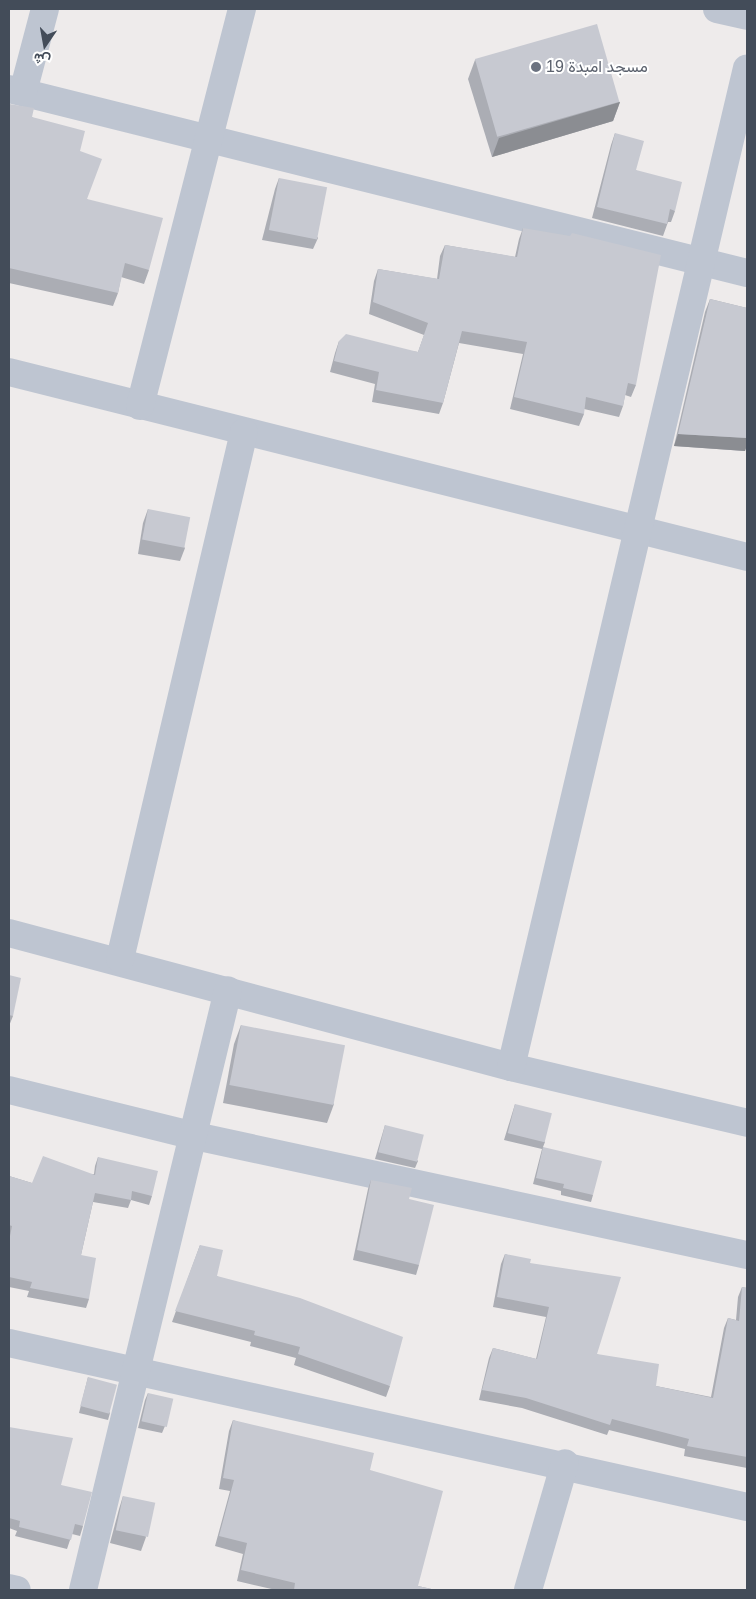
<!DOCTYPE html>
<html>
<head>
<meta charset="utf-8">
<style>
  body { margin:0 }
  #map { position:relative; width:756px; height:1599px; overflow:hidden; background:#eeebeb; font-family:Helvetica,Vazirmatn,sans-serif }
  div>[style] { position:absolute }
  .minor>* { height:28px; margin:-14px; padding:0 14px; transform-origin:14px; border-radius:14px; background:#bec5d1 }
  .wall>* { inset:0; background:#abadb4 }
  .shaded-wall>* { inset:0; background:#8b8d92 }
  .building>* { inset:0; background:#c7c9d1; transform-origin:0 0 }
  .dots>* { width:14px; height:14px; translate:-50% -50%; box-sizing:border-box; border:2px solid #fff; border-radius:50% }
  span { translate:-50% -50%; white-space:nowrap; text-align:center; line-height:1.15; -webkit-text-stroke:4px #fff; paint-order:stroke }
  .worship-label { font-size:16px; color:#5b616d }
  .left { translate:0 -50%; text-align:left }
  .frame { position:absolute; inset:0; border:10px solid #434c59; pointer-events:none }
  .north { position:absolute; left:20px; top:20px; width:50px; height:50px; -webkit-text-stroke:4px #fff; paint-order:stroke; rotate:192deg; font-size:14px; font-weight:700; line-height:20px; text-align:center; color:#434c59 }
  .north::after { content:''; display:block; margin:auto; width:18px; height:22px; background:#434c59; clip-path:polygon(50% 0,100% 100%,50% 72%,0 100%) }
</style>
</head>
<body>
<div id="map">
  <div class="minor">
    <div style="left:717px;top:9px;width:31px;rotate:13deg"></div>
    <div style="left:9px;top:89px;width:761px;rotate:14deg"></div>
    <div style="left:23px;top:92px;width:86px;rotate:-75.2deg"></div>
    <div style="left:9px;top:372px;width:761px;rotate:14.07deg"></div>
    <div style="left:140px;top:406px;width:410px;rotate:-75.6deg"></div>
    <div style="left:9px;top:933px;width:520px;rotate:14.95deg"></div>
    <div style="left:511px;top:1067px;width:243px;rotate:13.3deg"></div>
    <div style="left:120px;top:959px;width:541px;rotate:-76.76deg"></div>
    <div style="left:511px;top:1067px;width:1026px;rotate:-76.71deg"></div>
    <div style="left:9px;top:1090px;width:192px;rotate:13.9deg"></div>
    <div style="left:195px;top:1136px;width:565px;rotate:12.17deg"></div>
    <div style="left:9px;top:1343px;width:756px;rotate:12.53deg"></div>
    <div style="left:9px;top:1588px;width:8px;rotate:14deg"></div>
    <div style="left:83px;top:1590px;width:617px;rotate:-76.41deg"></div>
    <div style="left:528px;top:1590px;width:132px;rotate:-73.8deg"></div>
  </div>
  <div class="wall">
    <div style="clip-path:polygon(475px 60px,620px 102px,613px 121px,492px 157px,468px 79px)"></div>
    <div style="clip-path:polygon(9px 104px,32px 117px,80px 151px,87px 199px,149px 270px,144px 284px,121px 277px,118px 293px,113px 306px,9px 283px)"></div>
    <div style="clip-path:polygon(615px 133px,636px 170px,675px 211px,671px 222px,668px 222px,663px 236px,592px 218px,611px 145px)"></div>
    <div style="clip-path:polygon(279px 178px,318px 238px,313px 249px,262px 240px,275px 189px)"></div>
    <div style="clip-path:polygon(523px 228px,636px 385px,631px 397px,625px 395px,623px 406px,619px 417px,584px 409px,584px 414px,579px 426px,510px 409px,523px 354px,459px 343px,443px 403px,439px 414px,372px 402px,375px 384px,330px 372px,335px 353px,339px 341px,418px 352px,424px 335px,369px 314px,374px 281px,378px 269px,437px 279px,440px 256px,445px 245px,515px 257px,519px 239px)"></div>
    <div style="clip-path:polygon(710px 299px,747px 308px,747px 445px,745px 451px,674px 446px,705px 312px)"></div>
    <div style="clip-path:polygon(148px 509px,185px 548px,180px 561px,138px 554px,143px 523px)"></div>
    <div style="clip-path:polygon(9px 975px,13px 1016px,9px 1026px)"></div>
    <div style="clip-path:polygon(241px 1025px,334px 1104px,327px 1123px,223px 1103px,234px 1044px)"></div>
    <div style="clip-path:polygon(515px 1104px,545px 1142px,543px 1147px,593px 1195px,591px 1202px,561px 1195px,561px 1191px,533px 1184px,542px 1149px,504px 1140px)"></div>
    <div style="clip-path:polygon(385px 1125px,418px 1161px,415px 1168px,375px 1159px)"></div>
    <div style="clip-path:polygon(98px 1157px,152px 1196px,149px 1205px,131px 1200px,128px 1208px,93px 1202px,81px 1255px,89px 1299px,86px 1308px,27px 1297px,29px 1291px,9px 1287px,9px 1176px,32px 1183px,94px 1174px,95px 1166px)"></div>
    <div style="clip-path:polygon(371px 1180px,409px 1199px,419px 1265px,416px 1275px,353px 1260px,368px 1189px)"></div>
    <div style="clip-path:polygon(200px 1245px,217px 1276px,390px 1386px,386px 1397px,294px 1365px,296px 1358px,250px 1346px,251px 1342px,172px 1322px)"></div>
    <div style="clip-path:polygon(505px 1254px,530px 1263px,597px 1354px,656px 1386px,711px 1397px,724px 1328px,728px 1318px,736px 1320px,738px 1297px,742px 1287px,747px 1288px,747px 1468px,684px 1456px,685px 1449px,609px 1430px,607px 1435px,522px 1408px,479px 1400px,489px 1358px,493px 1348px,536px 1359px,546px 1317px,493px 1307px,501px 1264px)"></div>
    <div style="clip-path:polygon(88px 1377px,110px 1413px,108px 1420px,79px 1413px)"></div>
    <div style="clip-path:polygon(148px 1393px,165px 1426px,162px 1433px,138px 1428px,145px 1400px)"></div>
    <div style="clip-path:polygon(233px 1420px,370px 1470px,418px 1586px,436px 1590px,276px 1590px,237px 1581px,243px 1554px,215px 1546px,230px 1491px,219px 1489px,229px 1431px)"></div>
    <div style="clip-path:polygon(9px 1427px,61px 1485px,83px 1526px,80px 1536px,72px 1534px,67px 1549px,15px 1536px,17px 1531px,9px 1528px)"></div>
    <div style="clip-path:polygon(123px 1496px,146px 1537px,141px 1551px,110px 1543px,119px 1509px)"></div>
  </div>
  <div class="shaded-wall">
    <div style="clip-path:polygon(620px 102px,613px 121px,492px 157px,499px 138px)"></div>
    <div style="clip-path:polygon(678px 434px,747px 438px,747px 445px,745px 451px,674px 446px)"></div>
  </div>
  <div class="building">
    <div style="left:597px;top:24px;width:81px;height:127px;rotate:74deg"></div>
    <div style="clip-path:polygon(9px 104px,34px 108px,32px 117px,85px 131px,80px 151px,102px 159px,87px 199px,163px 218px,149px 270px,125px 263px,118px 293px,9px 268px)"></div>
    <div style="clip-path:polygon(615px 133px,644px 141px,636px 170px,682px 182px,675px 211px,670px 209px,667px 224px,597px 207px)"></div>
    <div style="left:279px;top:178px;width:49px;height:53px;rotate:11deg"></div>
    <div style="clip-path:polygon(523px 228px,570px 236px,572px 233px,661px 255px,636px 385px,628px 383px,623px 406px,586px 397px,584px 414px,514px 397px,527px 342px,462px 331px,443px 403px,376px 390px,379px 372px,334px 361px,339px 341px,346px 334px,418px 352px,428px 323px,373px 302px,378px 269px,439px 279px,445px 245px,517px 257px)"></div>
    <div style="clip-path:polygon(710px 299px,747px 308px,747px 438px,678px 434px)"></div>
    <div style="left:148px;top:509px;width:43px;height:31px;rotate:11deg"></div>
    <div style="clip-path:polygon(9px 975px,21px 978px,13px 1016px,9px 1015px)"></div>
    <div style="left:241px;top:1025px;width:106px;height:61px;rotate:11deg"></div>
    <div style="left:515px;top:1104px;width:38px;height:30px;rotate:14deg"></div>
    <div style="left:385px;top:1125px;width:40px;height:28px;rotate:14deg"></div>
    <div style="clip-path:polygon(543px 1147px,602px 1161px,593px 1195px,563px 1188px,564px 1184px,536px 1178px)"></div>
    <div style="clip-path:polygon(43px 1156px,95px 1175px,98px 1157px,158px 1171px,152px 1196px,132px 1191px,131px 1200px,95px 1193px,81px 1255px,96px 1258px,89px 1299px,30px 1288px,32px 1282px,9px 1277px,9px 1241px,12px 1226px,9px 1225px,9px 1176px,32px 1183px)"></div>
    <div style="clip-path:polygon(371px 1180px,412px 1188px,409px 1199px,434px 1205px,419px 1265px,357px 1250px)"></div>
    <div style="clip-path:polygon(200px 1245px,223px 1250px,217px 1276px,300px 1298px,403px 1337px,390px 1386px,298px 1354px,300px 1347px,254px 1335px,255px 1331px,175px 1311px)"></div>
    <div style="clip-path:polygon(505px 1254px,531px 1259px,530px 1263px,621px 1277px,597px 1354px,659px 1364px,656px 1386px,713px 1398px,728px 1318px,739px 1321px,742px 1287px,747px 1288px,747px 1457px,687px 1446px,689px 1439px,612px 1419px,610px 1425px,526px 1398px,482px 1390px,493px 1348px,537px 1359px,549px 1307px,497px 1297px)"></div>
    <div style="left:88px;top:1377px;width:30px;height:30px;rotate:15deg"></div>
    <div style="left:148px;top:1393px;width:26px;height:29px;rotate:13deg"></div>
    <div style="clip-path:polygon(233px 1420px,374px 1453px,370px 1470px,443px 1491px,418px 1586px,436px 1590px,294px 1590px,295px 1583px,241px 1570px,247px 1543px,219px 1536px,234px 1480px,223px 1478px)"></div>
    <div style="clip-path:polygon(9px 1427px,73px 1438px,61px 1485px,92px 1492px,83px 1526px,75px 1524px,71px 1540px,19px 1527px,20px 1521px,9px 1518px)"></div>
    <div style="left:123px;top:1496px;width:33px;height:35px;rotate:12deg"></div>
  </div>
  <div class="dots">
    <div style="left:536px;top:67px;background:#6b7280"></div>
  </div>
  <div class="worship-label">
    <span class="left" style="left:546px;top:67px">مسجد امبدة 19</span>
  </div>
  <div class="frame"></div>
  <div class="north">ش</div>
</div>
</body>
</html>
